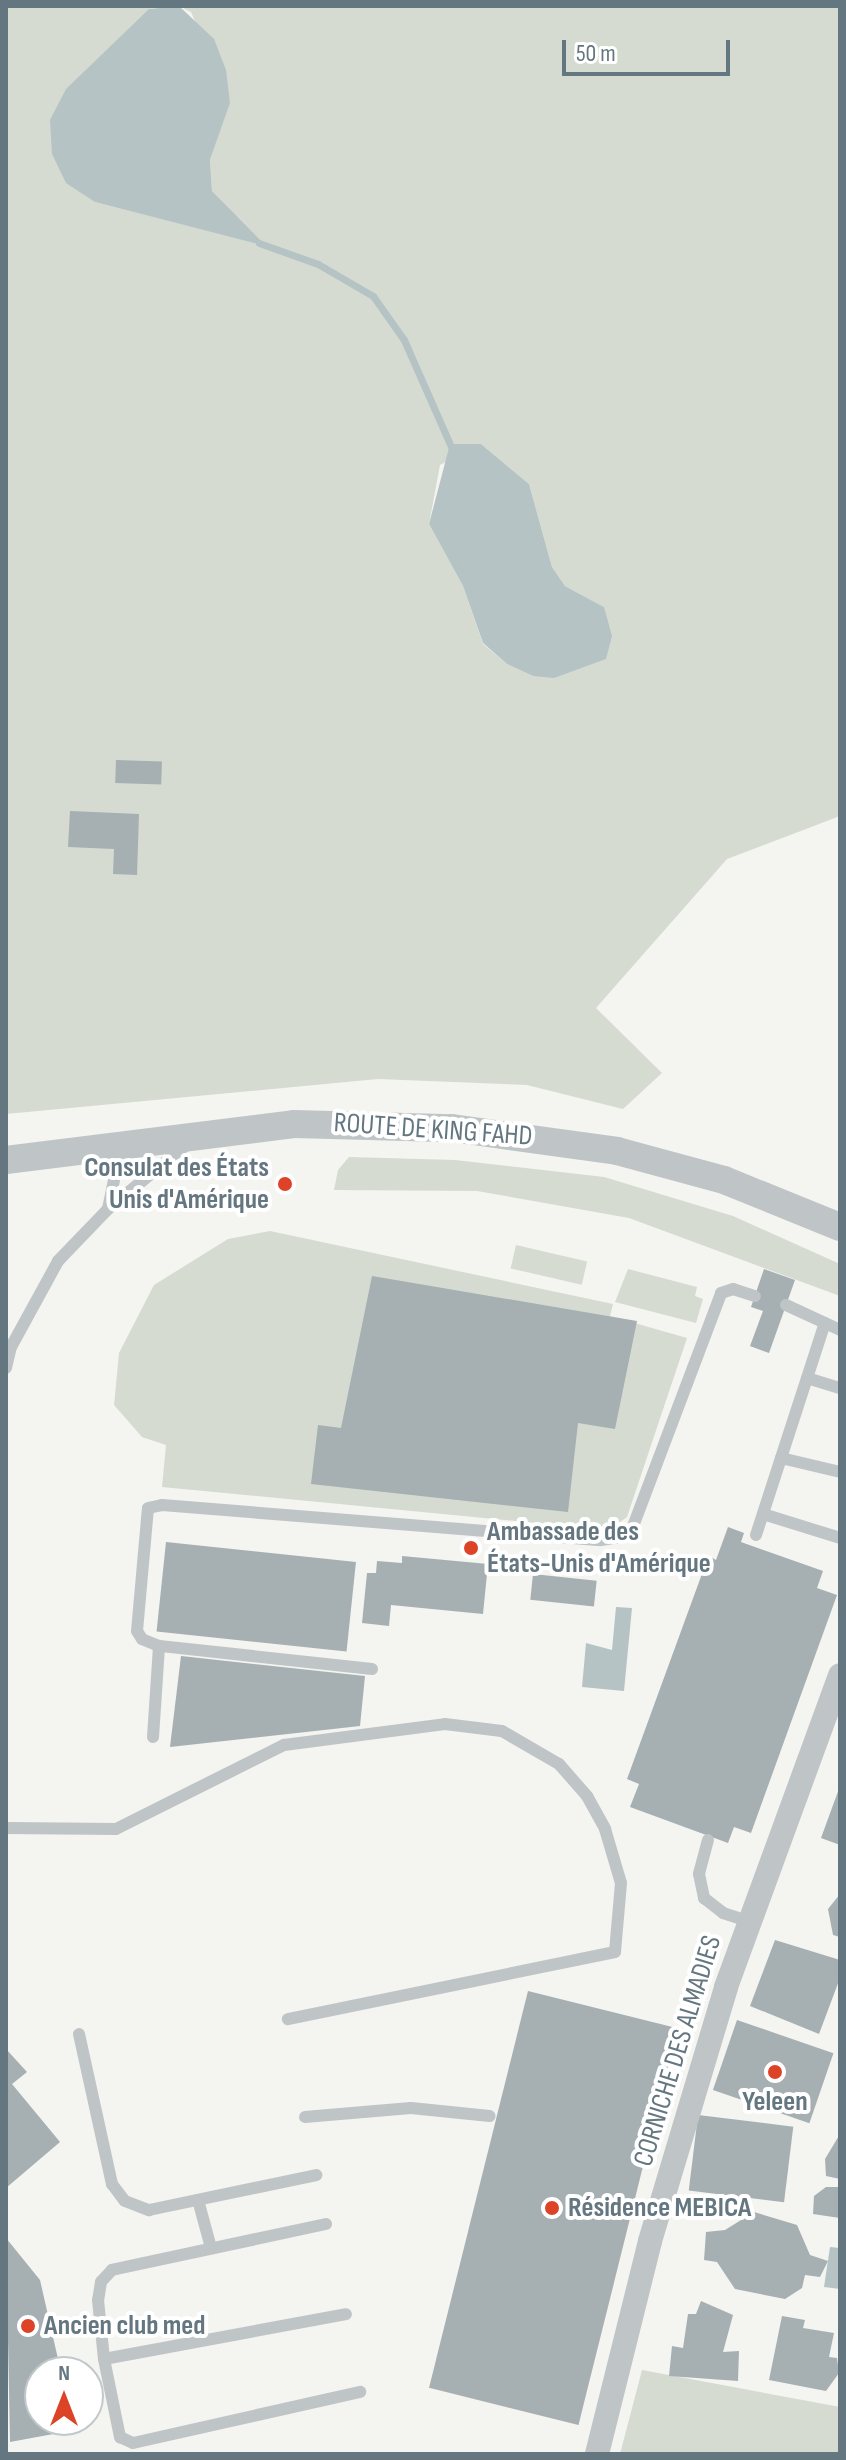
<!DOCTYPE html>
<html>
<head>
<meta charset="utf-8">
<style>
  body { margin:0 }
  #map { position:relative; width:846px; height:2460px; overflow:hidden; background:#f4f4f0; font-family:"Sofia Sans Condensed",sans-serif }
  div>[style] { position:absolute }
  .green>* { inset:0; background:#d5dbd1; transform-origin:0 0 }
  .water>* { inset:0; background:#b5c3c5 }
  .stream>* { height:7px; margin:-3.5px; padding:0 3.5px; transform-origin:3.5px; border-radius:3.5px; background:#b5c3c5 }
  .building>* { inset:0; background:#a6afb2; transform-origin:0 0 }
  .service>* { height:12px; margin:-6px; padding:0 6px; transform-origin:6px; border-radius:6px; background:#bfc4c6 }
  .minor>* { height:24px; margin:-12px; padding:0 12px; transform-origin:12px; border-radius:12px; background:#bfc4c6 }
  .tertiary>* { height:28px; margin:-14px; padding:0 14px; transform-origin:14px; border-radius:14px; background:#bfc4c6 }
  .dots>* { width:22px; height:22px; translate:-50% -50%; box-sizing:border-box; border:4px solid #fff; border-radius:50% }
  span { translate:-50% -50%; white-space:nowrap; text-align:center; line-height:1.15; -webkit-text-stroke:8px #fff; paint-order:stroke }
  .street-label { font-size:28px; color:#647680 }
  .poi-label { font-size:28px; color:#647680; font-weight:700 }
  .right { translate:-100% -50%; text-align:right }
  .left { translate:0 -50%; text-align:left }
  .frame { position:absolute; inset:0; border:8px solid #647680; pointer-events:none }
  .north { position:absolute; left:24px; top:2356px; width:80px; height:80px; box-sizing:border-box; background:#fff; border:2px solid #c1c8cc; border-radius:50%; rotate:0deg; font-size:22px; font-weight:700; line-height:32px; text-align:center; color:#647680 }
  .north::after { content:''; display:block; margin:auto; width:28px; height:36px; background:#dd4327; clip-path:polygon(50% 0,100% 100%,50% 72%,0 100%) }
  .scale { position:absolute; left:562px; top:40px; width:168px; height:36px; box-sizing:border-box; border:4px solid #647680; border-top:0; padding-left:10px; font-size:24px; line-height:28px; white-space:nowrap; color:#647680; -webkit-text-stroke:6px #fff; paint-order:stroke }
</style>
</head>
<body>
<div id="map">
  <div class="green">
    <div style="clip-path:polygon(evenodd,6px 6px,166px 6px,149px 9px,95px 202px,264px 245px,212px 191px,210px 160px,230px 102px,191px 12px,179px 6px,840px 6px,840px 816px,727px 859px,596px 1008px,662px 1073px,623px 1109px,527px 1085px,378px 1079px,6px 1114px,6px 6px,481px 444px,529px 484px,552px 567px,565px 586px,604px 607px,533px 676px,507px 664px,483px 644px,463px 586px,429px 524px,440px 465px,481px 444px)"></div>
    <div style="clip-path:polygon(349px 1157px,455px 1160px,604px 1177px,733px 1216px,840px 1264px,840px 1296px,629px 1218px,477px 1191px,334px 1190px,338px 1170px)"></div>
    <div style="clip-path:polygon(270px 1231px,613px 1304px,610px 1316px,687px 1338px,627px 1517px,609px 1530px,162px 1487px,166px 1445px,142px 1437px,114px 1405px,119px 1353px,154px 1285px,228px 1239px)"></div>
    <div style="left:516px;top:1245px;width:73px;height:24px;rotate:13deg"></div>
    <div style="clip-path:polygon(628px 1269px,697px 1287px,695px 1296px,703px 1299px,696px 1323px,615px 1302px)"></div>
    <div style="clip-path:polygon(642px 2370px,840px 2407px,840px 2454px,620px 2454px)"></div>
  </div>
  <div class="water">
    <div style="clip-path:polygon(179px 6px,214px 39px,226px 70px,230px 103px,210px 160px,212px 191px,266px 246px,95px 202px,66px 183px,52px 154px,50px 120px,66px 89px,149px 9px)"></div>
    <div style="clip-path:polygon(450px 444px,481px 444px,529px 484px,552px 567px,565px 586px,604px 607px,612px 636px,606px 659px,554px 678px,533px 676px,507px 664px,483px 643px,463px 586px,429px 524px)"></div>
    <div style="clip-path:polygon(616px 1607px,632px 1608px,624px 1691px,582px 1687px,586px 1643px,612px 1650px)"></div>
    <div style="clip-path:polygon(830px 2247px,840px 2248px,840px 2289px,824px 2287px)"></div>
  </div>
  <div class="stream">
    <div style="left:259px;top:243px;width:63px;rotate:19.6deg"></div>
    <div style="left:318px;top:264px;width:64px;rotate:30.2deg"></div>
    <div style="left:373px;top:296px;width:54px;rotate:54.8deg"></div>
    <div style="left:404px;top:340px;width:119px;rotate:66.2deg"></div>
  </div>
  <div class="building">
    <div style="left:116px;top:760px;width:46px;height:23px;rotate:2deg"></div>
    <div style="clip-path:polygon(70px 811px,139px 814px,137px 875px,113px 874px,114px 849px,68px 847px)"></div>
    <div style="clip-path:polygon(764px 1269px,795px 1280px,769px 1353px,750px 1346px,763px 1311px,751px 1307px)"></div>
    <div style="clip-path:polygon(372px 1276px,637px 1321px,615px 1429px,578px 1423px,568px 1512px,311px 1484px,318px 1425px,341px 1428px)"></div>
    <div style="clip-path:polygon(728px 1527px,744px 1533px,741px 1542px,823px 1571px,817px 1588px,837px 1595px,751px 1833px,734px 1827px,728px 1843px,630px 1807px,639px 1784px,627px 1779px,703px 1571px,711px 1557px,716px 1560px)"></div>
    <div style="left:166px;top:1542px;width:191px;height:90px;rotate:6deg"></div>
    <div style="clip-path:polygon(402px 1556px,488px 1564px,483px 1614px,391px 1605px,389px 1626px,362px 1623px,367px 1573px,376px 1573px,377px 1561px,402px 1563px)"></div>
    <div style="left:533px;top:1574px;width:64px;height:26px;rotate:6deg"></div>
    <div style="clip-path:polygon(181px 1656px,365px 1676px,360px 1726px,170px 1747px)"></div>
    <div style="clip-path:polygon(840px 1786px,840px 1845px,821px 1838px)"></div>
    <div style="clip-path:polygon(840px 1894px,840px 1937px,833px 1935px,828px 1909px)"></div>
    <div style="clip-path:polygon(775px 1940px,840px 1960px,840px 1978px,819px 2034px,750px 2006px)"></div>
    <div style="left:528px;top:1991px;width:154px;height:409px;rotate:14deg"></div>
    <div style="left:737px;top:2020px;width:102px;height:74px;rotate:19deg"></div>
    <div style="clip-path:polygon(6px 2049px,27px 2072px,12px 2084px,60px 2142px,6px 2188px)"></div>
    <div style="left:698px;top:2115px;width:96px;height:76px;rotate:7deg"></div>
    <div style="clip-path:polygon(840px 2134px,840px 2179px,826px 2176px,825px 2159px)"></div>
    <div style="clip-path:polygon(826px 2187px,840px 2187px,840px 2218px,813px 2214px,814px 2196px)"></div>
    <div style="clip-path:polygon(754px 2212px,797px 2225px,810px 2255px,828px 2261px,820px 2277px,805px 2275px,802px 2288px,785px 2299px,735px 2289px,717px 2262px,704px 2260px,706px 2232px,725px 2230px)"></div>
    <div style="clip-path:polygon(6px 2238px,40px 2280px,61px 2372px,40px 2372px,40px 2420px,72px 2420px,75px 2430px,10px 2442px)"></div>
    <div style="clip-path:polygon(701px 2301px,733px 2315px,723px 2352px,739px 2351px,738px 2381px,669px 2376px,672px 2346px,683px 2348px,688px 2314px,696px 2314px)"></div>
    <div style="clip-path:polygon(782px 2316px,805px 2320px,803px 2328px,834px 2333px,829px 2357px,837px 2358px,839px 2373px,826px 2391px,769px 2380px)"></div>
  </div>
  <div class="service">
    <div style="left:108px;top:1209px;width:64px;rotate:-78.3deg"></div>
    <div style="left:786px;top:1305px;width:60px;rotate:24.8deg"></div>
    <div style="left:6px;top:1368px;width:22px;rotate:-77deg"></div>
    <div style="left:11px;top:1347px;width:98px;rotate:-61.3deg"></div>
    <div style="left:58px;top:1261px;width:72px;rotate:-46.1deg"></div>
    <div style="left:108px;top:1209px;width:106px;rotate:-39.3deg"></div>
    <div style="left:807px;top:1378px;width:34px;rotate:17deg"></div>
    <div style="left:781px;top:1458px;width:61px;rotate:13.3deg"></div>
    <div style="left:763px;top:1514px;width:81px;rotate:17.3deg"></div>
    <div style="left:756px;top:1535px;width:223px;rotate:-72deg"></div>
    <div style="left:372px;top:1669px;width:214px;rotate:-173.8deg"></div>
    <div style="left:159px;top:1646px;width:18px;rotate:-158deg"></div>
    <div style="left:142px;top:1639px;width:9px;rotate:-122deg"></div>
    <div style="left:137px;top:1631px;width:123px;rotate:-84.9deg"></div>
    <div style="left:148px;top:1508px;width:14px;rotate:-12deg"></div>
    <div style="left:162px;top:1505px;width:440px;rotate:4.6deg"></div>
    <div style="left:601px;top:1540px;width:20px;rotate:-9deg"></div>
    <div style="left:621px;top:1537px;width:14px;rotate:-36deg"></div>
    <div style="left:632px;top:1529px;width:252px;rotate:-69.3deg"></div>
    <div style="left:721px;top:1293px;width:13px;rotate:-18deg"></div>
    <div style="left:733px;top:1289px;width:23px;rotate:18deg"></div>
    <div style="left:153px;top:1737px;width:91px;rotate:-86.2deg"></div>
    <div style="left:6px;top:1828px;width:110px;rotate:0.5deg"></div>
    <div style="left:116px;top:1829px;width:188px;rotate:-26.6deg"></div>
    <div style="left:284px;top:1745px;width:162px;rotate:-7.4deg"></div>
    <div style="left:445px;top:1724px;width:57px;rotate:7deg"></div>
    <div style="left:502px;top:1731px;width:66px;rotate:30.1deg"></div>
    <div style="left:559px;top:1764px;width:43px;rotate:48.8deg"></div>
    <div style="left:587px;top:1796px;width:38px;rotate:61deg"></div>
    <div style="left:605px;top:1829px;width:56px;rotate:73.5deg"></div>
    <div style="left:621px;top:1883px;width:69px;rotate:95deg"></div>
    <div style="left:615px;top:1952px;width:334px;rotate:168.4deg"></div>
    <div style="left:708px;top:1840px;width:35px;rotate:105deg"></div>
    <div style="left:699px;top:1874px;width:25px;rotate:78deg"></div>
    <div style="left:704px;top:1898px;width:24px;rotate:38deg"></div>
    <div style="left:723px;top:1913px;width:29px;rotate:18deg"></div>
    <div style="left:79px;top:2034px;width:154px;rotate:77.6deg"></div>
    <div style="left:112px;top:2184px;width:21px;rotate:53deg"></div>
    <div style="left:125px;top:2201px;width:26px;rotate:21deg"></div>
    <div style="left:149px;top:2210px;width:171px;rotate:-11.8deg"></div>
    <div style="left:305px;top:2117px;width:106px;rotate:-4.9deg"></div>
    <div style="left:411px;top:2108px;width:79px;rotate:5.8deg"></div>
    <div style="left:198px;top:2200px;width:50px;rotate:74.8deg"></div>
    <div style="left:326px;top:2224px;width:219px;rotate:167.9deg"></div>
    <div style="left:112px;top:2270px;width:16px;rotate:133deg"></div>
    <div style="left:101px;top:2282px;width:18px;rotate:99deg"></div>
    <div style="left:98px;top:2300px;width:59px;rotate:84.2deg"></div>
    <div style="left:104px;top:2359px;width:246px;rotate:-10.5deg"></div>
    <div style="left:104px;top:2359px;width:80px;rotate:78.4deg"></div>
    <div style="left:120px;top:2437px;width:14px;rotate:25deg"></div>
    <div style="left:133px;top:2443px;width:233px;rotate:-12.7deg"></div>
  </div>
  <div class="minor">
    <div style="left:597px;top:2454px;width:219px;rotate:-76deg"></div>
    <div style="left:650px;top:2241px;width:265px;rotate:-73.3deg"></div>
    <div style="left:726px;top:1987px;width:332px;rotate:-69.9deg"></div>
  </div>
  <div class="tertiary">
    <div style="left:6px;top:1160px;width:290px;rotate:-7.1deg"></div>
    <div style="left:294px;top:1124px;width:158px;rotate:1.5deg"></div>
    <div style="left:452px;top:1128px;width:167px;rotate:7.9deg"></div>
    <div style="left:617px;top:1151px;width:111px;rotate:15.2deg"></div>
    <div style="left:724px;top:1180px;width:125px;rotate:22.1deg"></div>
  </div>
  <div class="dots">
    <div style="left:285px;top:1184px;background:#dd4327"></div>
    <div style="left:471px;top:1548px;background:#dd4327"></div>
    <div style="left:775px;top:2072px;background:#dd4327"></div>
    <div style="left:552px;top:2208px;background:#dd4327"></div>
    <div style="left:28px;top:2326px;background:#dd4327"></div>
  </div>
  <div class="street-label">
    <span style="left:433px;top:1130px;rotate:4deg">ROUTE DE KING FAHD</span>
    <span style="left:678px;top:2051px;rotate:-73deg">CORNICHE DES ALMADIES</span>
  </div>
  <div class="poi-label">
    <span class="right" style="left:269px;top:1184px">Consulat des États<br>Unis d'Amérique</span>
    <span class="left" style="left:487px;top:1548px">Ambassade des<br>États-Unis d'Amérique</span>
    <span style="left:775px;top:2102px">Yeleen</span>
    <span class="left" style="left:568px;top:2208px">Résidence MEBICA</span>
    <span class="left" style="left:44px;top:2326px">Ancien club med</span>
  </div>
  <div class="frame"></div>
  <div class="north">N</div>
  <div class="scale">50 m</div>
</div>
</body>
</html>
